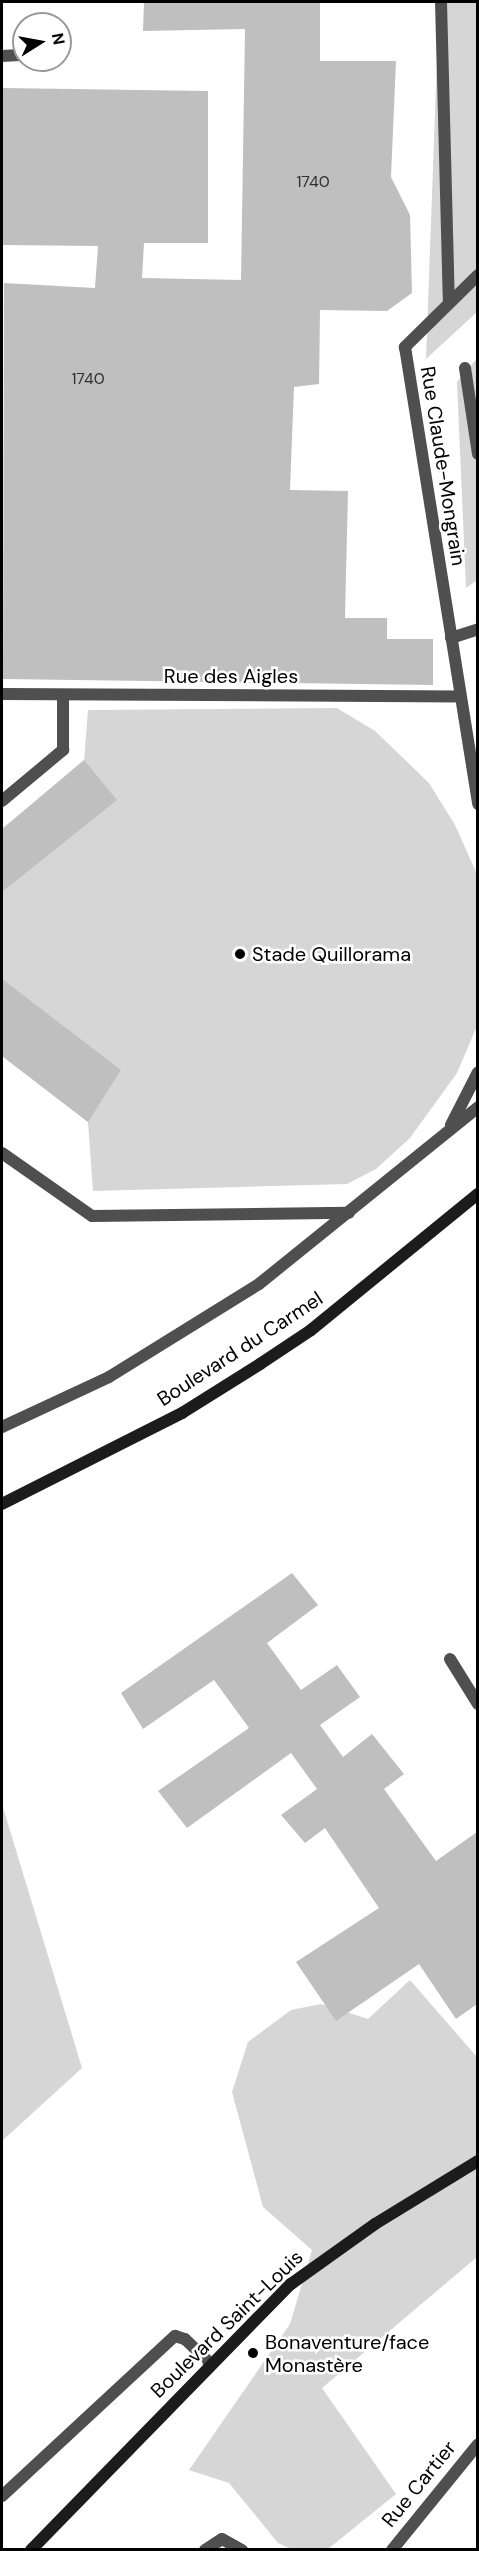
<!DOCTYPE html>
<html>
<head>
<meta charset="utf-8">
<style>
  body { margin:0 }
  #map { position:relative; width:479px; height:2551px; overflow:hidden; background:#fff; font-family:"DM Sans",sans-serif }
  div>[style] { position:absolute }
  .green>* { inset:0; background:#d6d6d6 }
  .building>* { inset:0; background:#bfbfbf }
  .lane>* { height:12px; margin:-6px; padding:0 6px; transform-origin:6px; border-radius:6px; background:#4f4f4f }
  .street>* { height:12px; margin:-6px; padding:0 6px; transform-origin:6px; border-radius:6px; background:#4f4f4f }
  .secondary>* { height:12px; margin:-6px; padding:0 6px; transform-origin:6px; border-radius:6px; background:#1c1c1c }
  .dots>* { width:16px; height:16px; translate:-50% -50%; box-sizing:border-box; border:3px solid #fff; border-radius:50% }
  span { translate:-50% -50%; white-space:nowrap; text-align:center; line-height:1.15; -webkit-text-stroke:5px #fff; paint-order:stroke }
  .number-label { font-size:16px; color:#303030 }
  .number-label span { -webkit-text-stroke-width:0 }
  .street-label { font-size:20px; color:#000 }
  .poi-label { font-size:20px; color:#000 }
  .left { translate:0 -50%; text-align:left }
  .frame { position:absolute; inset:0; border:3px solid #000; pointer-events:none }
  .north { position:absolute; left:12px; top:12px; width:60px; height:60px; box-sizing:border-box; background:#fff; border:2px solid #999; border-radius:50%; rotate:79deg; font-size:16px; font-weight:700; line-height:24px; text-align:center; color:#000 }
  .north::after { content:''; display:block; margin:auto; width:21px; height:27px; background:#000; clip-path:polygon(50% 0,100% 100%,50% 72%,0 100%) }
</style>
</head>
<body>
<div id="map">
  <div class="green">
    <div style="clip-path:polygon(439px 2px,477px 2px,477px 312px,426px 359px)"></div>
    <div style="clip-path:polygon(477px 358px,477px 580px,466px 588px,457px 382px)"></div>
    <div style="clip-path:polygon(337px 708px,375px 731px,429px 783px,455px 825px,476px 872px,477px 1026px,457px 1073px,410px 1138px,376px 1169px,347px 1184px,93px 1191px,88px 1122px,2px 1056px,2px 829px,84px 762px,88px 710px)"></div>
    <div style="clip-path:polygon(2px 1804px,82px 2068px,2px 2141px)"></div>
    <div style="clip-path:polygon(410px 1980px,477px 2057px,477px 2257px,322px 2388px,396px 2494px,328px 2549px,291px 2549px,278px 2543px,229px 2483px,189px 2470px,290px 2324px,312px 2250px,263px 2207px,232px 2092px,248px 2042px,291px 2010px,321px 2004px,368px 2019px)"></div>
  </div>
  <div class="building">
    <div style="clip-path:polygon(144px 2px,320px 2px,320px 61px,396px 61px,391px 177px,410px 215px,412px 293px,387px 311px,320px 310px,319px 384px,294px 387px,290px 490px,348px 491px,345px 618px,387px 618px,387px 639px,433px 639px,433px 685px,3px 679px,4px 283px,95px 288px,98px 246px,3px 245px,2px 88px,208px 91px,208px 243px,144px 243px,142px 278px,241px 280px,245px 29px,143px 31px)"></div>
    <div style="clip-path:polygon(84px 760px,117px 800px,2px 892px,2px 829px)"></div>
    <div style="clip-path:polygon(2px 979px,121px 1070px,88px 1122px,2px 1056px)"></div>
    <div style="clip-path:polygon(292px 1573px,318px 1605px,267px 1643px,301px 1690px,337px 1665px,360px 1697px,320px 1725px,343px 1757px,372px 1734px,404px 1774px,384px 1789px,436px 1861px,477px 1832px,477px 2004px,456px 2019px,419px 1964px,336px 2021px,296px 1962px,379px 1908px,325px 1828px,305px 1843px,281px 1815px,317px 1789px,291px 1753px,187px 1828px,158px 1791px,249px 1728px,214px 1680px,143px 1729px,121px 1693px)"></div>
  </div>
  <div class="lane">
    <div style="left:441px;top:2px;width:298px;rotate:88.5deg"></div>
    <div style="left:2px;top:56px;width:22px;rotate:-3deg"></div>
    <div style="left:478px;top:275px;width:103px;rotate:135.4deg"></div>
    <div style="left:405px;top:347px;width:463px;rotate:80.9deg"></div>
    <div style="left:465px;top:368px;width:87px;rotate:81.4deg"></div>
    <div style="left:451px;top:638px;width:28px;rotate:-18deg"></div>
    <div style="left:2px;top:694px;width:458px;rotate:0.3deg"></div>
    <div style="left:2px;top:801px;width:80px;rotate:-39.9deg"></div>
    <div style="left:63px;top:750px;width:55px;rotate:-90deg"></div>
    <div style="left:451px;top:1125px;width:59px;rotate:-63deg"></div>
    <div style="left:2px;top:1153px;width:110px;rotate:35deg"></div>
    <div style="left:92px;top:1216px;width:257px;rotate:-0.7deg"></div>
    <div style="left:2px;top:1427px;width:118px;rotate:-25deg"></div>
    <div style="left:109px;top:1377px;width:176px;rotate:-31.8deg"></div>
    <div style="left:259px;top:1284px;width:282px;rotate:-38.9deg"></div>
    <div style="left:2px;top:2496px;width:236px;rotate:-42.8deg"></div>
    <div style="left:175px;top:2336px;width:10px;rotate:17deg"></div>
    <div style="left:185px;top:2339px;width:36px;rotate:44deg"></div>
  </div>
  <div class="street">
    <div style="left:450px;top:1659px;width:53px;rotate:58.1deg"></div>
    <div style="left:205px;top:2550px;width:20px;rotate:-33deg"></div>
    <div style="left:222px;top:2539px;width:23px;rotate:29deg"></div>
    <div style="left:392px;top:2550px;width:136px;rotate:-50.9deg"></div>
  </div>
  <div class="secondary">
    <div style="left:2px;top:1504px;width:202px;rotate:-26.8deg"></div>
    <div style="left:182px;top:1413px;width:92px;rotate:-32.1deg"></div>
    <div style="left:260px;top:1364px;width:61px;rotate:-33.7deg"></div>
    <div style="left:311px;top:1330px;width:215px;rotate:-39.2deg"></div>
    <div style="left:31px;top:2550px;width:372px;rotate:-45.7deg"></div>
    <div style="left:291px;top:2284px;width:103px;rotate:-35.5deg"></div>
    <div style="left:375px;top:2224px;width:121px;rotate:-31.5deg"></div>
  </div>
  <div class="dots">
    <div style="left:240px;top:954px;background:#000"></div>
    <div style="left:253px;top:2353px;background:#000"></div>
  </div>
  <div class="number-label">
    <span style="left:313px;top:182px">1740</span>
    <span style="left:88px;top:379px">1740</span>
  </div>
  <div class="street-label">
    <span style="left:443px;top:466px;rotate:81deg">Rue Claude-Mongrain</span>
    <span style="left:231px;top:676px">Rue des Aigles</span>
    <span style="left:240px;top:1349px;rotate:-33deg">Boulevard du Carmel</span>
    <span style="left:227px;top:2324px;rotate:-44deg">Boulevard Saint-Louis</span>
    <span style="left:419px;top:2484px;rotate:-51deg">Rue Cartier</span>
  </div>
  <div class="poi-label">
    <span class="left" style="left:252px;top:954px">Stade Quillorama</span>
    <span class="left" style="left:265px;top:2354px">Bonaventure/face<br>Monastère</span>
  </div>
  <div class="frame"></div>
  <div class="north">N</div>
</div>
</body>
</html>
